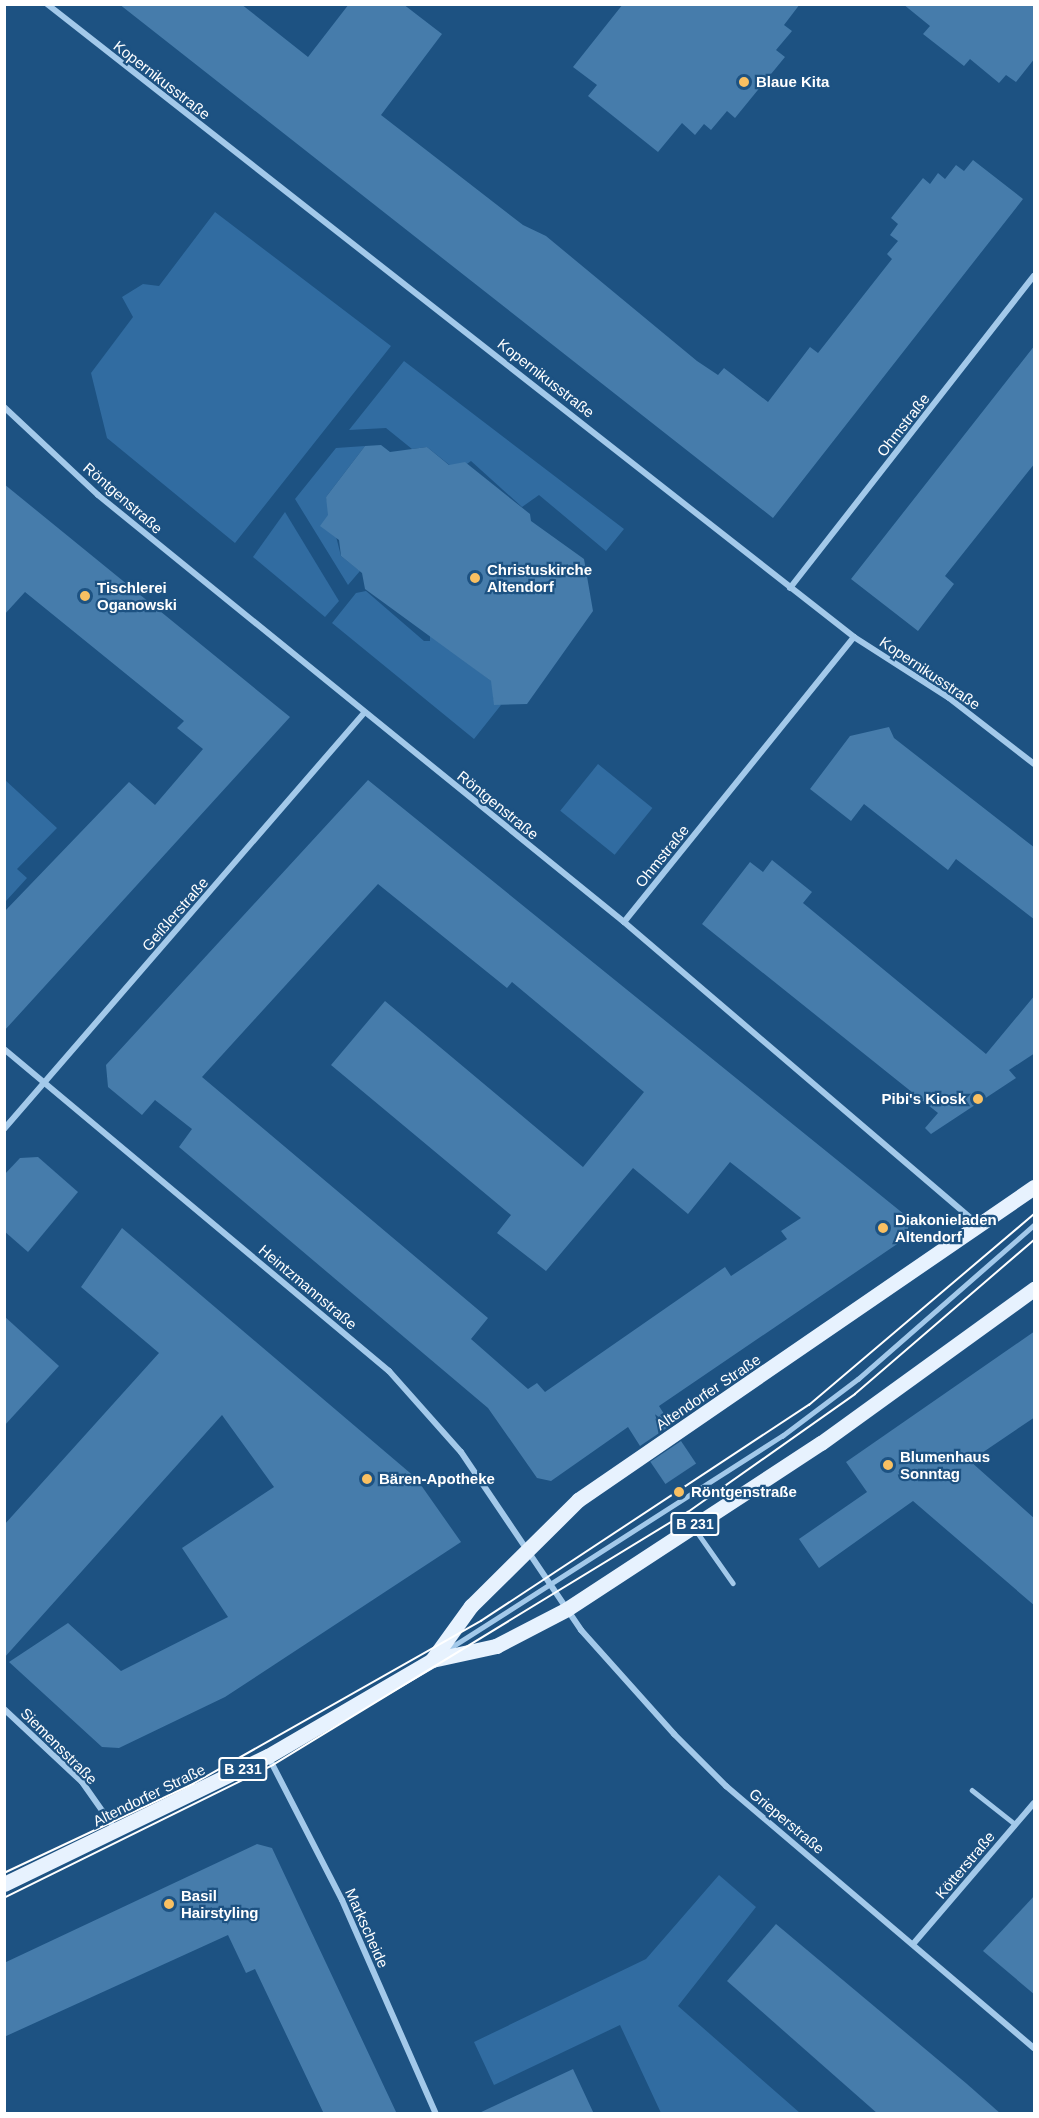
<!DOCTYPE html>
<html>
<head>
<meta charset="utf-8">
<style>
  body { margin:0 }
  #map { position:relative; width:1039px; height:2118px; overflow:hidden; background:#1d5282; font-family:Helvetica,sans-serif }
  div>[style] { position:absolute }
  .green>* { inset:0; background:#316ca1; transform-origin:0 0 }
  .building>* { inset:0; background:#467cab; transform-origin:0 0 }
  .lane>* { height:4.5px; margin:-2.25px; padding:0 2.25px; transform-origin:2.25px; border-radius:2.25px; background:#a3c9ea }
  .street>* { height:6px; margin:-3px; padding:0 3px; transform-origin:3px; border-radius:3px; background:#a3c9ea }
  .primary>* { height:15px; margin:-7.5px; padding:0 7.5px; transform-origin:7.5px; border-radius:7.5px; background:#e7f2fe }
  .tram>* { height:1.5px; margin:-0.75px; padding:0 0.75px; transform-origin:0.75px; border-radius:0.75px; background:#fff }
  .dots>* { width:16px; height:16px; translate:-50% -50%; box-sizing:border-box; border:3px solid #1d5282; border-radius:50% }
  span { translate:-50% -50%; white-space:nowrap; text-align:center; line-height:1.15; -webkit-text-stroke:4.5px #1d5282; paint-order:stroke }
  .shield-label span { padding:2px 4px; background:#1d5282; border:2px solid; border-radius:4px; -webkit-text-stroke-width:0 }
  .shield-label { font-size:14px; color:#fff; font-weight:700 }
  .street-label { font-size:15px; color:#fff }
  .poi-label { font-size:15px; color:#fff; font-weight:700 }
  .left { translate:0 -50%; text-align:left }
  .right { translate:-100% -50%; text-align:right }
  .frame { position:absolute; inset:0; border:6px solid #fff; pointer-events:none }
</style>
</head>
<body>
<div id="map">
  <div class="green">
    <div style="clip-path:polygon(215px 212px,391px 346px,235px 543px,107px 438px,91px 373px,133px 317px,122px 297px,143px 284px,159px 286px)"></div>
    <div style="clip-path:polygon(404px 361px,624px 529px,606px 551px,539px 495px,522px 507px,471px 461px,457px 471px,427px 447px,412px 449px,386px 428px,349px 430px)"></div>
    <div style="clip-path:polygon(365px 446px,326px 497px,341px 556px,360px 571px,348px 585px,295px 499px,336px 448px)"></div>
    <div style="clip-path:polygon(285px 512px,339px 601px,325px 617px,253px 557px)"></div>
    <div style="clip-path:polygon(366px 591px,424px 641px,430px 641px,430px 634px,495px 684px,493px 698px,501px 705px,474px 739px,332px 623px,356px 593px)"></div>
    <div style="left:598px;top:764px;width:70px;height:60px;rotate:39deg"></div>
    <div style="clip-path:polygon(4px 779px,57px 828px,17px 869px,27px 878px,6px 901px)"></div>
    <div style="clip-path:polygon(719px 1875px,756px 1907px,678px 2006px,800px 2113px,661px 2113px,620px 2025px,494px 2085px,474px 2042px,646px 1959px)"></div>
  </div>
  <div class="building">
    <div style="clip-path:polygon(119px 4px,241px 4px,308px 57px,349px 4px,403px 4px,442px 34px,381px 115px,523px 225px,546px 236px,697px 361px,718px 375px,724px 368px,768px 402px,810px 347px,818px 353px,892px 259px,887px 254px,898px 241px,890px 235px,898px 224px,891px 218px,923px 178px,930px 184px,938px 173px,945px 179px,956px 165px,964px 171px,973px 160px,1023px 199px,773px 518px)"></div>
    <div style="clip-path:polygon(623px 4px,800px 4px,784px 25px,792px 31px,776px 50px,785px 57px,735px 118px,727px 111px,711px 130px,704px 124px,695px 135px,682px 123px,658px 152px,588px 96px,597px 85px,573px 67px)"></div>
    <div style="clip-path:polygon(903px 4px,1035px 4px,1035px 58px,1016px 82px,1006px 75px,999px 83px,970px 59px,964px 66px,923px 34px,930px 26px)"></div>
    <div style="clip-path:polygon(1035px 345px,1035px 463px,945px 576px,954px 584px,918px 631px,851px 579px)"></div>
    <div style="clip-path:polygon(381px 445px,390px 452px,427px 447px,449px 465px,465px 462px,530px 514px,531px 521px,584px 559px,593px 611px,527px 704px,494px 705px,491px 681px,365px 589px,362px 573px,341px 556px,339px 540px,320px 526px,328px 515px,326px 497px,365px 446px)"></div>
    <div style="clip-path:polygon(4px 484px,290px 717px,4px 1031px,4px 912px,129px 782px,155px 805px,203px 749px,177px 728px,184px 721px,25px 592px,4px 615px)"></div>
    <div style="clip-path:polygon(889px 727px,894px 738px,1035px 848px,1035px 920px,956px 859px,948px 870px,864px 804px,851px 821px,810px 789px,850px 736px)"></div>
    <div style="clip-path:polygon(evenodd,368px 780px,910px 1219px,906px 1238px,659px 1406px,671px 1425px,640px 1446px,628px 1427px,551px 1481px,537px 1478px,488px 1408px,179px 1147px,192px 1129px,155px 1100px,142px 1115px,108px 1087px,106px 1065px,368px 780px,378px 884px,507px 988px,512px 982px,644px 1092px,583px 1167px,385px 1001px,331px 1065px,511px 1215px,497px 1233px,546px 1271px,633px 1168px,688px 1214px,730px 1162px,801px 1218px,781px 1231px,787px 1239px,731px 1276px,725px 1267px,545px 1392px,537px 1383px,528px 1389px,471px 1339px,488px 1318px,202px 1077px,378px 884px)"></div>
    <div style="clip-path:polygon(772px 860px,812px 892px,803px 903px,986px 1054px,1035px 995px,1035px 1053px,1009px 1070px,1016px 1078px,931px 1134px,925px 1128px,938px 1113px,702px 924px,750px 862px,763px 872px)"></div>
    <div style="clip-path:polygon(38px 1157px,78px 1192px,28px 1252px,4px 1231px,4px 1175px,20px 1158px)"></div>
    <div style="clip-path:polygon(122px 1228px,416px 1478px,461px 1542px,225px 1697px,119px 1748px,102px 1747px,9px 1662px,68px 1623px,121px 1671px,228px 1617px,182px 1548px,274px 1487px,222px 1415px,4px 1658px,4px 1525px,159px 1353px,81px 1287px)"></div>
    <div style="clip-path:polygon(4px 1316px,59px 1366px,4px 1426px)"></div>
    <div style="clip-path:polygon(1035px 1331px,1035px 1417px,970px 1461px,1035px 1519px,1035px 1606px,913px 1501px,819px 1568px,799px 1539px,867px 1492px,846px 1462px)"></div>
    <div style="left:681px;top:1441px;width:27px;height:37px;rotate:56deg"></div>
    <div style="clip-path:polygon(257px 1844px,272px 1848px,397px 2114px,324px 2114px,255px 1969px,246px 1973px,228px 1935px,4px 2037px,4px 1963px)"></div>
    <div style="clip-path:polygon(1035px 1895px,1035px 1995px,983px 1951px)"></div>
    <div style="clip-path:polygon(776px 1924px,967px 2084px,1001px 2114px,878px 2114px,727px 1981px)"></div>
    <div style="clip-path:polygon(573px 2069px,594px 2114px,477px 2114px)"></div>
  </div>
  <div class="lane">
    <div style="left:695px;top:1529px;width:66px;rotate:54.9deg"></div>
    <div style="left:447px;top:1650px;width:398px;rotate:-32.6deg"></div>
    <div style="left:782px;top:1436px;width:95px;rotate:-36.9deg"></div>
    <div style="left:858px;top:1379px;width:234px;rotate:-41.2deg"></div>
    <div style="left:972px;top:1790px;width:55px;rotate:38.3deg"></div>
  </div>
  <div class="street">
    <div style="left:47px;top:4px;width:1026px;rotate:38.11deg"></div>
    <div style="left:854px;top:637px;width:113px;rotate:32.7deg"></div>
    <div style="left:949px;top:698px;width:108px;rotate:37.8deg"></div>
    <div style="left:4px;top:407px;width:129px;rotate:43.1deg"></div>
    <div style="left:98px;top:495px;width:677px;rotate:39.07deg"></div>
    <div style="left:624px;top:922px;width:464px;rotate:40.5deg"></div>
    <div style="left:790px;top:588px;width:396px;rotate:-52deg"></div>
    <div style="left:624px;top:922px;width:366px;rotate:-51.1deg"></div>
    <div style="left:4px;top:1049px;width:502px;rotate:39.91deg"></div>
    <div style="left:389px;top:1371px;width:108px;rotate:48.4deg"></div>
    <div style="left:461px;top:1452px;width:215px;rotate:56deg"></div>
    <div style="left:581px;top:1630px;width:140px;rotate:48.2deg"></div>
    <div style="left:674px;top:1734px;width:74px;rotate:45deg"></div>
    <div style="left:726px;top:1786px;width:404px;rotate:40.4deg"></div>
    <div style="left:4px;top:1129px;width:550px;rotate:-49.13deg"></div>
    <div style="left:4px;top:1709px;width:107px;rotate:43.1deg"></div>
    <div style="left:82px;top:1782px;width:57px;rotate:54.9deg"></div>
    <div style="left:268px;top:1756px;width:162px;rotate:62.8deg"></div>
    <div style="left:342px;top:1900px;width:234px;rotate:66.3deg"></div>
    <div style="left:914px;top:1943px;width:184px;rotate:-49.4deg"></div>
  </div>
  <div class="primary">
    <div style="left:432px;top:1660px;width:67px;rotate:-54.2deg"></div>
    <div style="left:471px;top:1606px;width:151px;rotate:-44.7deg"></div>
    <div style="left:578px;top:1500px;width:553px;rotate:-34.47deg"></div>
    <div style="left:4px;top:1884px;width:293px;rotate:-25.9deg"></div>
    <div style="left:268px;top:1756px;width:190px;rotate:-30.3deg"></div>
    <div style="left:432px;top:1660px;width:66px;rotate:-12.3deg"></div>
    <div style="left:496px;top:1646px;width:80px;rotate:-27.5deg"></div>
    <div style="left:567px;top:1609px;width:303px;rotate:-33.2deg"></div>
    <div style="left:821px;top:1443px;width:263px;rotate:-35.9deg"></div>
  </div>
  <div class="tram">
    <div style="left:4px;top:1873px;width:209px;rotate:-25.2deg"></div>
    <div style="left:193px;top:1784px;width:331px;rotate:-29.5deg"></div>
    <div style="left:481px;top:1621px;width:393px;rotate:-33.4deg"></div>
    <div style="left:809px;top:1405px;width:295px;rotate:-40.3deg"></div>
    <div style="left:4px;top:1898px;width:300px;rotate:-26.3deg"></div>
    <div style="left:273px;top:1765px;width:486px;rotate:-31.4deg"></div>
    <div style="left:688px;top:1512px;width:204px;rotate:-35.2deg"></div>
    <div style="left:855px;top:1394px;width:236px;rotate:-40.7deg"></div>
  </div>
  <div class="dots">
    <div style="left:744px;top:82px;background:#f9c062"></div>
    <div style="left:475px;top:578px;background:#f9c062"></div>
    <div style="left:85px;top:596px;background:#f9c062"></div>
    <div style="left:978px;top:1099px;background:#f9c062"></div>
    <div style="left:883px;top:1228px;background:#f9c062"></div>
    <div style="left:888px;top:1465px;background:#f9c062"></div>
    <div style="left:367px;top:1479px;background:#f9c062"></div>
    <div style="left:679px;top:1492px;background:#f9c062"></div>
    <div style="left:169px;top:1904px;background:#f9c062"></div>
  </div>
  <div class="shield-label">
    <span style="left:695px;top:1524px">B 231</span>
    <span style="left:243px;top:1769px">B 231</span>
  </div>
  <div class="street-label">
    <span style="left:162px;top:80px;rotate:38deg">Kopernikusstraße</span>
    <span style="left:546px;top:378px;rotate:38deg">Kopernikusstraße</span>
    <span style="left:903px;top:425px;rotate:-52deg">Ohmstraße</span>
    <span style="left:123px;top:498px;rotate:41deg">Röntgenstraße</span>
    <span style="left:930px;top:673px;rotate:34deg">Kopernikusstraße</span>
    <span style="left:498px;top:805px;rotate:39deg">Röntgenstraße</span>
    <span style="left:662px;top:856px;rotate:-51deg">Ohmstraße</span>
    <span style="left:175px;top:914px;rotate:-49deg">Geißlerstraße</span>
    <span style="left:308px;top:1287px;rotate:40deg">Heintzmannstraße</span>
    <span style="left:708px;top:1392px;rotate:-34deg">Altendorfer Straße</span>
    <span style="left:59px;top:1746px;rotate:45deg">Siemensstraße</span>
    <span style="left:149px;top:1795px;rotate:-26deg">Altendorfer Straße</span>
    <span style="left:787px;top:1821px;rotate:40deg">Grieperstraße</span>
    <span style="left:965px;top:1865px;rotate:-50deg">Kötterstraße</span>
    <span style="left:367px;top:1928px;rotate:66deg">Markscheide</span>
  </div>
  <div class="poi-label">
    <span class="left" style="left:756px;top:82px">Blaue Kita</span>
    <span class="left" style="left:487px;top:578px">Christuskirche<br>Altendorf</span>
    <span class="left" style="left:97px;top:596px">Tischlerei<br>Oganowski</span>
    <span class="right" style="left:966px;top:1099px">Pibi's Kiosk</span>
    <span class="left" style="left:895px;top:1228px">Diakonieladen<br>Altendorf</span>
    <span class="left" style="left:900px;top:1465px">Blumenhaus<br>Sonntag</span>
    <span class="left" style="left:379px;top:1479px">Bären-Apotheke</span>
    <span class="left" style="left:691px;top:1492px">Röntgenstraße</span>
    <span class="left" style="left:181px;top:1904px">Basil<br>Hairstyling</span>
  </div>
  <div class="frame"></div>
</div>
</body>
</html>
